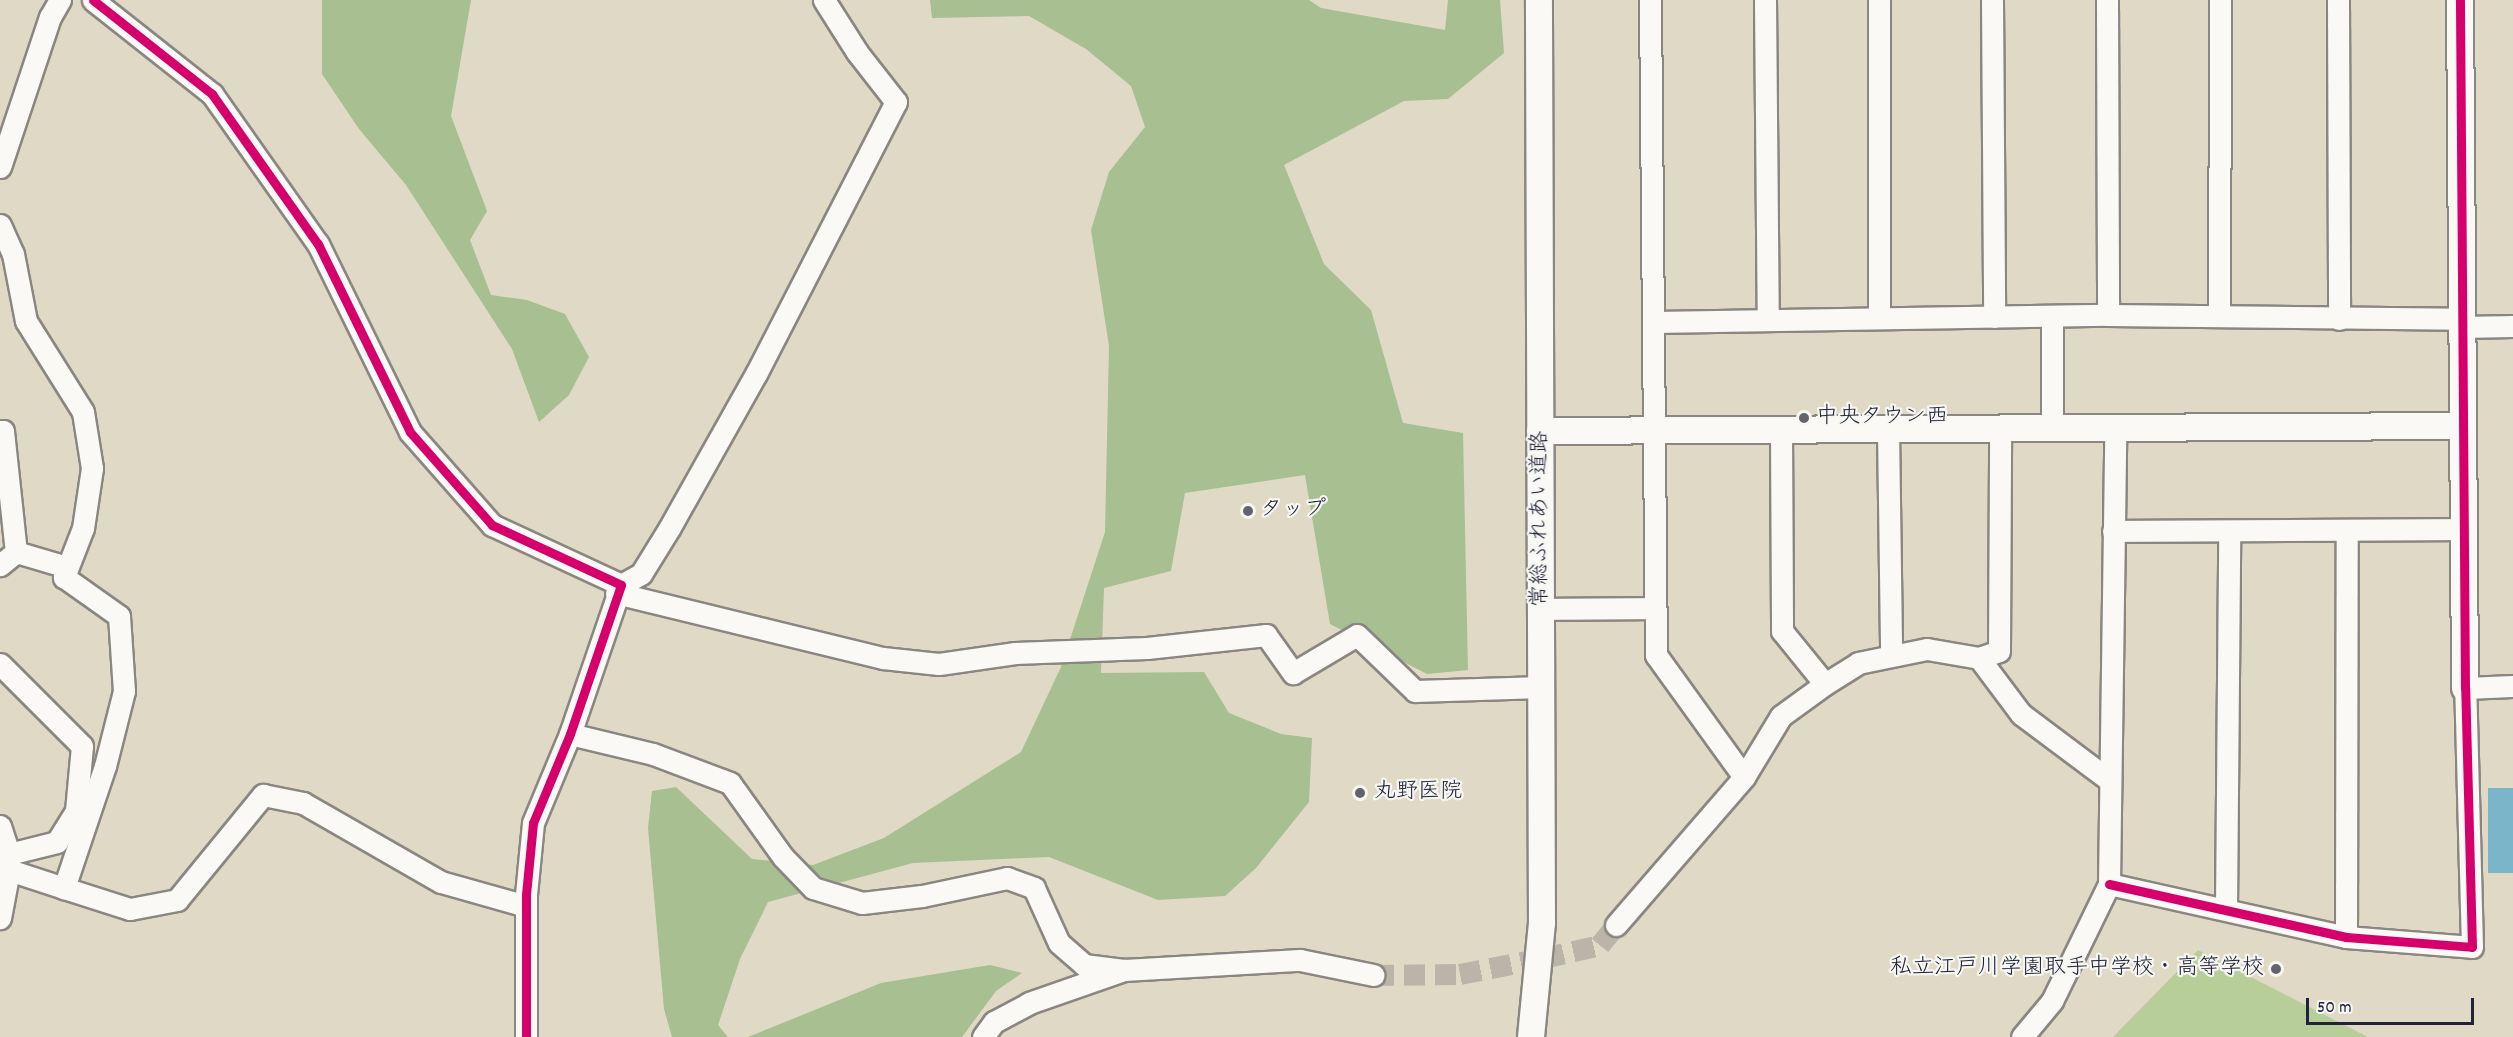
<!DOCTYPE html>
<html>
<head>
<meta charset="utf-8">
<style>
  body { margin:0 }
  #map { position:relative; width:2513px; height:1037px; overflow:hidden; background:#e0d9c5; font-family:Dekko,"Klee One",sans-serif }
  div>[style] { position:absolute }
  .green>* { inset:0; background:#b8ce98 }
  .forest>* { inset:0; background:#a7bf91 }
  .water>* { inset:0; background:#7ab5c9; transform-origin:0 0 }
  .minor-tunnel>* { height:21px; margin-top:-10.5px; transform-origin:0; background:repeating-linear-gradient(90deg,#bab4a9 0 21px,transparent 0 31px) }
  .roads { filter:drop-shadow(2px 0 #8a8681) drop-shadow(-2px 0 #8a8681) drop-shadow(0 2px #8a8681) drop-shadow(0 -2px #8a8681) }
  .minor>* { height:21px; margin:-10.5px; padding:0 10.5px; transform-origin:10.5px; border-radius:10.5px; background:#faf9f6 }
  .tertiary>* { height:26px; margin:-13px; padding:0 13px; transform-origin:13px; border-radius:13px; background:#faf9f6 }
  .cycleway>* { height:9px; margin:-4.5px; padding:0 4.5px; transform-origin:4.5px; border-radius:4.5px; background:#d6006c }
  .dots>* { width:16px; height:16px; translate:-50% -50%; box-sizing:border-box; border:3px solid #f6f6f2; border-radius:50% }
  span { translate:-50% -50%; white-space:nowrap; text-align:center; line-height:1.15; -webkit-text-stroke:4.5px #f6f6f2; paint-order:stroke }
  .poi-label { font-size:22px; color:#22223b }
  .left { translate:0 -50%; text-align:left }
  .right { translate:-100% -50%; text-align:right }
  .street-label { font-size:22px; color:#22223b }
  .scale { position:absolute; left:2306px; top:998px; width:168px; height:27px; box-sizing:border-box; border:3px solid #22223b; border-top:0; padding-left:8px; font-size:18px; line-height:21px; white-space:nowrap; color:#22223b; -webkit-text-stroke:4px #f6f6f2; paint-order:stroke }
</style>
</head>
<body>
<div id="map">
  <div class="green">
    <div style="clip-path:polygon(2198px 950px,2368px 1037px,2113px 1037px)"></div>
  </div>
  <div class="forest">
    <div style="clip-path:polygon(322px 0,471px 0,451px 116px,487px 211px,470px 240px,491px 295px,527px 300px,565px 314px,589px 357px,569px 395px,539px 422px,512px 349px,406px 185px,359px 129px,322px 74px)"></div>
    <div style="clip-path:polygon(930px 0,1309px 0,1321px 8px,1445px 30px,1448px 0,1500px 0,1504px 53px,1448px 99px,1404px 101px,1284px 165px,1324px 264px,1371px 310px,1403px 423px,1463px 433px,1468px 670px,1427px 674px,1330px 624px,1305px 475px,1185px 493px,1171px 571px,1104px 588px,1101px 673px,1204px 672px,1229px 713px,1281px 734px,1312px 738px,1309px 802px,1256px 868px,1225px 896px,1158px 900px,1049px 857px,913px 863px,768px 902px,740px 959px,718px 1025px,728px 1037px,672px 1037px,664px 1009px,648px 828px,652px 791px,676px 787px,752px 859px,813px 865px,884px 838px,1021px 752px,1061px 667px,1105px 532px,1109px 346px,1091px 230px,1109px 172px,1145px 127px,1131px 86px,1086px 49px,1029px 16px,932px 18px)"></div>
    <div style="clip-path:polygon(990px 965px,1022px 973px,996px 991px,962px 1037px,748px 1037px,881px 983px)"></div>
  </div>
  <div class="water">
    <div style="left:2513px;top:788px;width:85px;height:25px;rotate:90deg"></div>
  </div>
  <div class="minor-tunnel">
    <div style="left:1373px;top:975px;width:87px;rotate:-0.7deg"></div>
    <div style="left:1460px;top:974px;width:85px;rotate:-10.9deg"></div>
    <div style="left:1543px;top:958px;width:58px;rotate:-12.8deg"></div>
    <div style="left:1600px;top:945px;width:26px;rotate:-51deg"></div>
  </div>
  <div class="roads">
    <div class="minor">
      <div style="left:93px;top:0;width:152px;rotate:38.3deg"></div>
      <div style="left:212px;top:94px;width:184px;rotate:54.8deg"></div>
      <div style="left:318px;top:244px;width:209px;rotate:63.9deg"></div>
      <div style="left:410px;top:432px;width:124px;rotate:48.6deg"></div>
      <div style="left:492px;top:525px;width:142px;rotate:24.9deg"></div>
      <div style="left:621px;top:585px;width:157px;rotate:108.9deg"></div>
      <div style="left:570px;top:734px;width:96px;rotate:112.6deg"></div>
      <div style="left:533px;top:823px;width:72px;rotate:95.6deg"></div>
      <div style="left:526px;top:895px;width:142px;rotate:90deg"></div>
      <div style="left:1650px;top:0;width:655px;rotate:89.48deg"></div>
      <div style="left:1656px;top:655px;width:150px;rotate:54.2deg"></div>
      <div style="left:1744px;top:777px;width:71px;rotate:-58.8deg"></div>
      <div style="left:1781px;top:716px;width:54px;rotate:-36deg"></div>
      <div style="left:1825px;top:684px;width:39px;rotate:-32deg"></div>
      <div style="left:1858px;top:663px;width:70px;rotate:-11.5deg"></div>
      <div style="left:1927px;top:649px;width:53px;rotate:9.8deg"></div>
      <div style="left:1979px;top:658px;width:70px;rotate:53.1deg"></div>
      <div style="left:2021px;top:714px;width:109px;rotate:36.8deg"></div>
      <div style="left:1765px;top:0;width:319px;rotate:89.5deg"></div>
      <div style="left:1992px;top:0;width:317px;rotate:89.6deg"></div>
      <div style="left:2107px;top:0;width:315px;rotate:89.8deg"></div>
      <div style="left:2338px;top:0;width:319px;rotate:89.8deg"></div>
      <div style="left:0;top:167px;width:158px;rotate:-71.6deg"></div>
      <div style="left:50px;top:17px;width:20px;rotate:-60deg"></div>
      <div style="left:0;top:225px;width:32px;rotate:66deg"></div>
      <div style="left:13px;top:254px;width:68px;rotate:79deg"></div>
      <div style="left:26px;top:321px;width:107px;rotate:57.9deg"></div>
      <div style="left:83px;top:412px;width:57px;rotate:80.9deg"></div>
      <div style="left:92px;top:468px;width:61px;rotate:98.5deg"></div>
      <div style="left:83px;top:528px;width:53px;rotate:111.2deg"></div>
      <div style="left:64px;top:577px;width:67px;rotate:35.3deg"></div>
      <div style="left:119px;top:616px;width:75px;rotate:86.2deg"></div>
      <div style="left:124px;top:691px;width:77px;rotate:104.2deg"></div>
      <div style="left:105px;top:766px;width:129px;rotate:108.6deg"></div>
      <div style="left:64px;top:888px;width:58px;rotate:-161.9deg"></div>
      <div style="left:2052px;top:316px;width:112px;rotate:90deg"></div>
      <div style="left:2219px;top:316px;width:316px;rotate:-89.8deg"></div>
      <div style="left:1879px;top:318px;width:318px;rotate:-90deg"></div>
      <div style="left:1653px;top:322px;width:455px;rotate:-0.9deg"></div>
      <div style="left:2108px;top:315px;width:353px;rotate:0.6deg"></div>
      <div style="left:2461px;top:327px;width:52px;rotate:-1.1deg"></div>
      <div style="left:1888px;top:429px;width:224px;rotate:89.2deg"></div>
      <div style="left:1781px;top:430px;width:201px;rotate:89.7deg"></div>
      <div style="left:1782px;top:631px;width:68px;rotate:50.9deg"></div>
      <div style="left:0;top:431px;width:3px"></div>
      <div style="left:3px;top:431px;width:122px;rotate:83.9deg"></div>
      <div style="left:16px;top:552px;width:21px;rotate:141deg"></div>
      <div style="left:2113px;top:531px;width:350px;rotate:-0.3deg"></div>
      <div style="left:16px;top:552px;width:53px;rotate:16.4deg"></div>
      <div style="left:621px;top:585px;width:23px;rotate:-29deg"></div>
      <div style="left:641px;top:574px;width:55px;rotate:-58.3deg"></div>
      <div style="left:670px;top:527px;width:176px;rotate:-60.7deg"></div>
      <div style="left:756px;top:374px;width:306px;rotate:-62.8deg"></div>
      <div style="left:896px;top:102px;width:63px;rotate:-128deg"></div>
      <div style="left:857px;top:52px;width:62px;rotate:-122.4deg"></div>
      <div style="left:616px;top:593px;width:275px;rotate:13.7deg"></div>
      <div style="left:883px;top:658px;width:56px;rotate:6.1deg"></div>
      <div style="left:939px;top:664px;width:77px;rotate:-8.2deg"></div>
      <div style="left:1015px;top:653px;width:132px;rotate:-2.2deg"></div>
      <div style="left:1147px;top:648px;width:120px;rotate:-6.2deg"></div>
      <div style="left:1266px;top:635px;width:47px;rotate:54.6deg"></div>
      <div style="left:1293px;top:673px;width:74px;rotate:-30.7deg"></div>
      <div style="left:1357px;top:635px;width:81px;rotate:44deg"></div>
      <div style="left:1415px;top:691px;width:127px;rotate:-1.8deg"></div>
      <div style="left:1541px;top:609px;width:113px;rotate:-0.5deg"></div>
      <div style="left:1979px;top:658px;width:21px;rotate:-19deg"></div>
      <div style="left:1999px;top:651px;width:222px;rotate:-89.7deg"></div>
      <div style="left:0;top:664px;width:116px;rotate:45deg"></div>
      <div style="left:82px;top:746px;width:65px;rotate:95.3deg"></div>
      <div style="left:76px;top:811px;width:36px;rotate:122deg"></div>
      <div style="left:57px;top:842px;width:49px;rotate:166deg"></div>
      <div style="left:570px;top:734px;width:85px;rotate:13.5deg"></div>
      <div style="left:653px;top:754px;width:82px;rotate:20.6deg"></div>
      <div style="left:730px;top:783px;width:91px;rotate:54.4deg"></div>
      <div style="left:783px;top:857px;width:43px;rotate:45.9deg"></div>
      <div style="left:813px;top:888px;width:51px;rotate:17deg"></div>
      <div style="left:862px;top:903px;width:60px;rotate:-6.7deg"></div>
      <div style="left:922px;top:896px;width:87px;rotate:-12deg"></div>
      <div style="left:1007px;top:878px;width:29px;rotate:20deg"></div>
      <div style="left:1034px;top:888px;width:60px;rotate:65.6deg"></div>
      <div style="left:1059px;top:943px;width:33px;rotate:41deg"></div>
      <div style="left:1084px;top:965px;width:40px;rotate:7.1deg"></div>
      <div style="left:0;top:826px;width:29px;rotate:72deg"></div>
      <div style="left:9px;top:854px;width:16px;rotate:90deg"></div>
      <div style="left:9px;top:870px;width:49px;rotate:100.6deg"></div>
      <div style="left:2109px;top:884px;width:243px;rotate:12.6deg"></div>
      <div style="left:2346px;top:937px;width:126px;rotate:4.5deg"></div>
      <div style="left:2472px;top:947px;width:259px;rotate:-91.5deg"></div>
      <div style="left:2465px;top:688px;width:48px;rotate:-2.4deg"></div>
      <div style="left:64px;top:888px;width:69px;rotate:17.7deg"></div>
      <div style="left:130px;top:909px;width:48px;rotate:-10.8deg"></div>
      <div style="left:177px;top:900px;width:136px;rotate:-50.7deg"></div>
      <div style="left:263px;top:795px;width:41px;rotate:11.3deg"></div>
      <div style="left:303px;top:803px;width:159px;rotate:29.8deg"></div>
      <div style="left:441px;top:882px;width:88px;rotate:15.8deg"></div>
      <div style="left:2226px;top:908px;width:377px;rotate:-89.5deg"></div>
      <div style="left:1616px;top:925px;width:196px;rotate:-49.1deg"></div>
      <div style="left:2346px;top:937px;width:407px;rotate:-89.9deg"></div>
      <div style="left:983px;top:1037px;width:19px;rotate:-54deg"></div>
      <div style="left:994px;top:1022px;width:40px;rotate:-28deg"></div>
      <div style="left:1029px;top:1003px;width:101px;rotate:-19.2deg"></div>
      <div style="left:1124px;top:970px;width:176px;rotate:-3.3deg"></div>
      <div style="left:1300px;top:960px;width:75px;rotate:11.6deg"></div>
      <div style="left:2022px;top:1037px;width:47px;rotate:-50.2deg"></div>
      <div style="left:2052px;top:1001px;width:130px;rotate:-64deg"></div>
      <div style="left:2109px;top:884px;width:456px;rotate:-89.2deg"></div>
    </div>
    <div class="tertiary">
      <div style="left:2460px;top:0;width:688px;rotate:89.58deg"></div>
      <div style="left:1540px;top:431px;width:922px;rotate:-0.31deg"></div>
      <div style="left:1531px;top:1037px;width:115px;rotate:-84.5deg"></div>
      <div style="left:1542px;top:923px;width:923px;rotate:-90.19deg"></div>
    </div>
  </div>
  <div class="cycleway">
    <div style="left:93px;top:0;width:152px;rotate:38.3deg"></div>
    <div style="left:212px;top:94px;width:184px;rotate:54.8deg"></div>
    <div style="left:318px;top:244px;width:209px;rotate:63.9deg"></div>
    <div style="left:410px;top:432px;width:124px;rotate:48.6deg"></div>
    <div style="left:492px;top:525px;width:142px;rotate:24.9deg"></div>
    <div style="left:621px;top:585px;width:157px;rotate:108.9deg"></div>
    <div style="left:570px;top:734px;width:96px;rotate:112.6deg"></div>
    <div style="left:533px;top:823px;width:72px;rotate:95.6deg"></div>
    <div style="left:526px;top:895px;width:142px;rotate:90deg"></div>
    <div style="left:2109px;top:884px;width:243px;rotate:12.6deg"></div>
    <div style="left:2346px;top:937px;width:126px;rotate:4.5deg"></div>
    <div style="left:2472px;top:947px;width:259px;rotate:-91.5deg"></div>
    <div style="left:2465px;top:688px;width:688px;rotate:-90.42deg"></div>
  </div>
  <div class="dots">
    <div style="left:1804px;top:418px;background:#64626b"></div>
    <div style="left:1248px;top:511px;background:#64626b"></div>
    <div style="left:1360px;top:793px;background:#64626b"></div>
    <div style="left:2276px;top:969px;background:#64626b"></div>
  </div>
  <div class="poi-label">
    <span class="left" style="left:1816px;top:418px">中央タウン西</span>
    <span class="left" style="left:1260px;top:511px">タップ</span>
    <span class="left" style="left:1374px;top:793px">丸野医院</span>
    <span class="right" style="left:2264px;top:969px">私立江戸川学園取手中学校・高等学校</span>
  </div>
  <div class="street-label">
    <span style="left:1541px;top:519px;rotate:-90deg">常総ふれあい道路</span>
  </div>
  <div class="scale">50 m</div>
</div>
</body>
</html>
